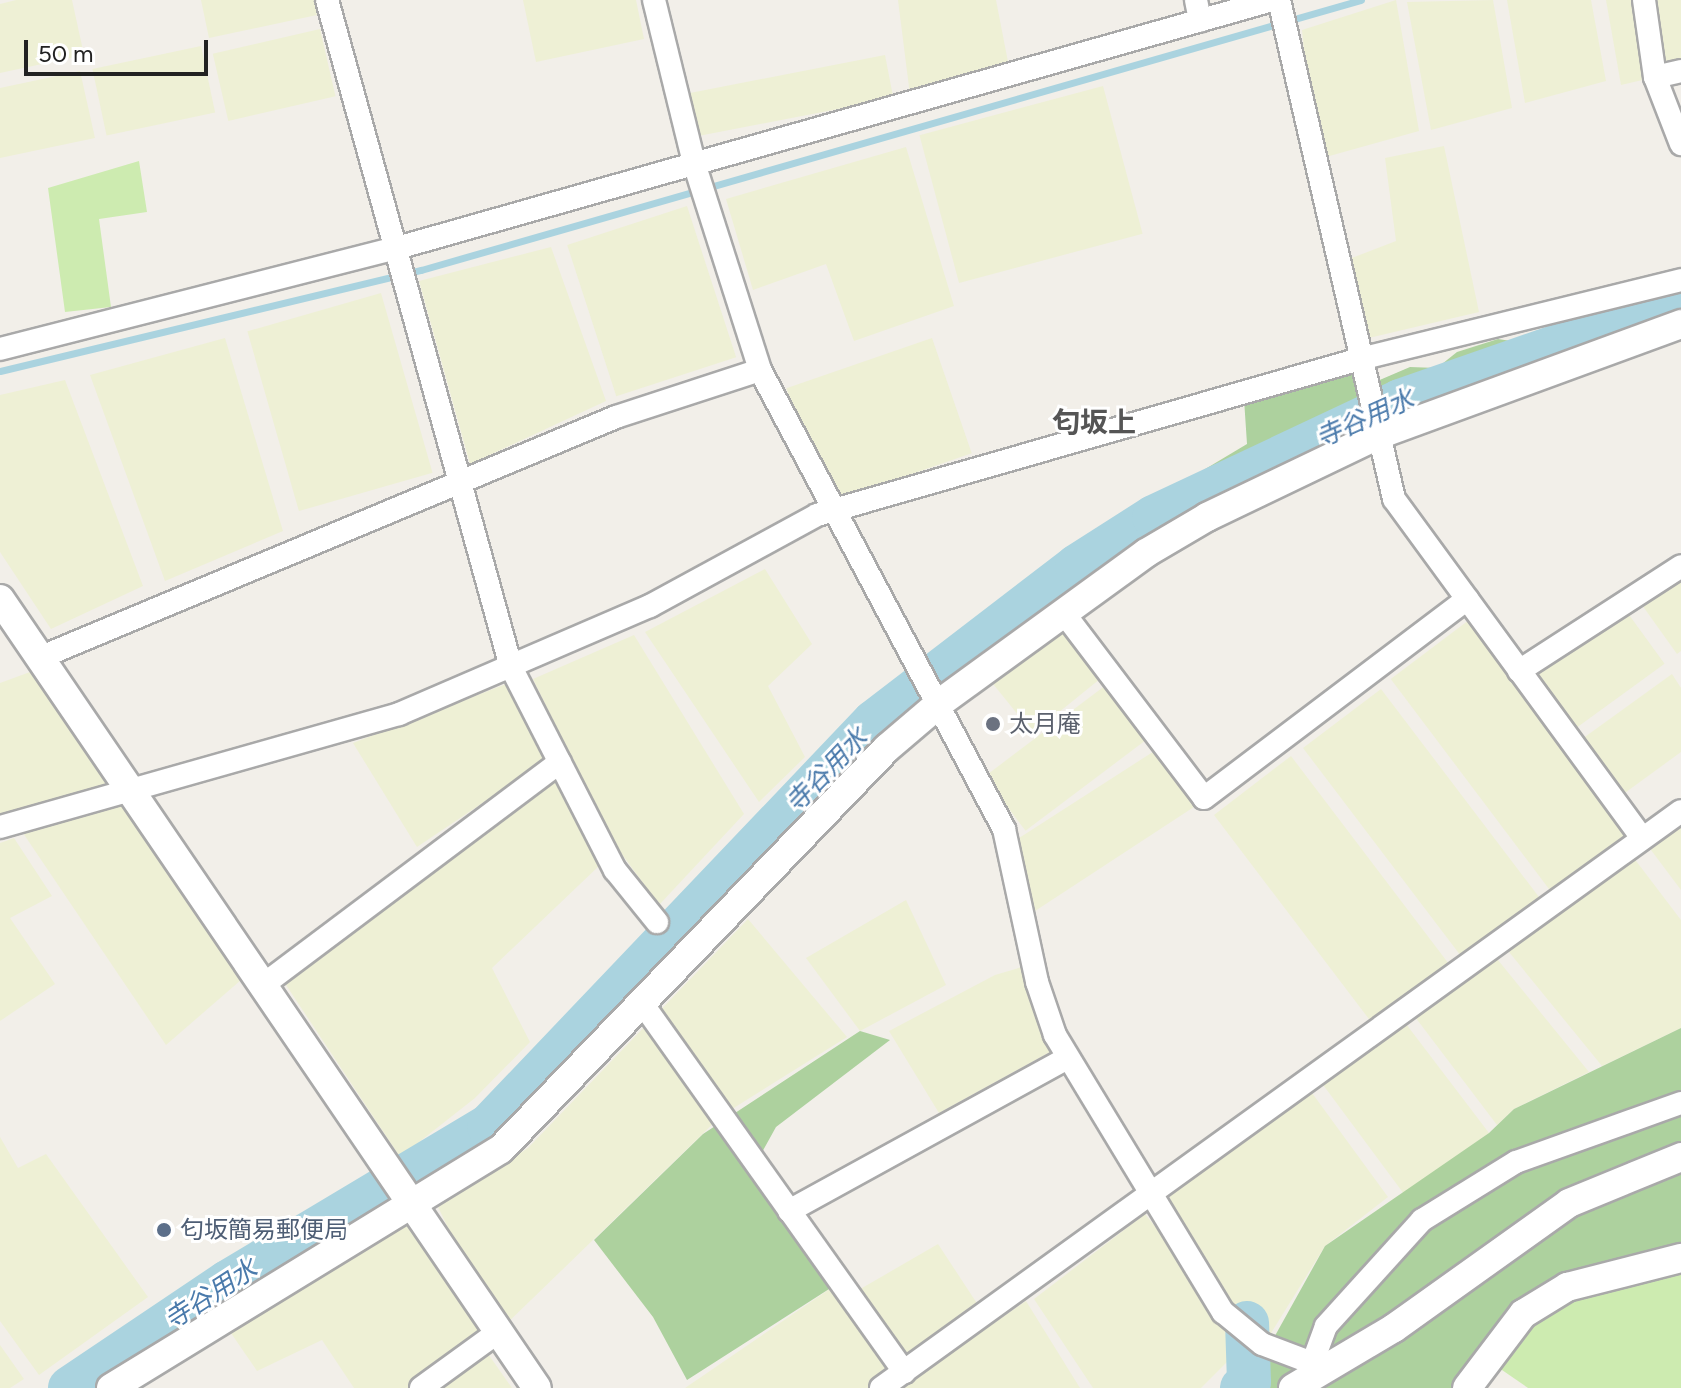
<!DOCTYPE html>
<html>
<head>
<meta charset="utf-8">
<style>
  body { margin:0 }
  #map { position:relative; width:1681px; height:1388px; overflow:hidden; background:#f2efe9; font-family:Figtree,"Noto Sans JP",sans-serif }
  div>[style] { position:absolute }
  .farmland>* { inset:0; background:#eef0d5; transform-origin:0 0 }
  .grass>* { inset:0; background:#cdebb0 }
  .forest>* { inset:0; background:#add19e }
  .stream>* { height:7px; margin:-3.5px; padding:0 3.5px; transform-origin:3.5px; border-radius:3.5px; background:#aad3df }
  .river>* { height:44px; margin:-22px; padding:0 22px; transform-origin:22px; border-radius:22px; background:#aad3df }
  .roads { filter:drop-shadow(2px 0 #a9a9a9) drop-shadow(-2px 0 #a9a9a9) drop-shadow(0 2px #a9a9a9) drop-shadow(0 -2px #a9a9a9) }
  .minor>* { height:22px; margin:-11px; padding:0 11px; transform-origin:11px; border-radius:11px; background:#fff }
  .tertiary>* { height:28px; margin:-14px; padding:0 14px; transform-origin:14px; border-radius:14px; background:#fff }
  .dots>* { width:22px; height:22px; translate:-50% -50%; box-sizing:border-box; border:4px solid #fff; border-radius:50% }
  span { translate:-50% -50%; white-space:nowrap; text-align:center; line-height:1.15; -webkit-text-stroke:6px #fff; paint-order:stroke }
  .worship-label { font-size:24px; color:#5b616d }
  .left { translate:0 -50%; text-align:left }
  .service-label { font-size:24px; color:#4e5e75 }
  .water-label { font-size:26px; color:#4a7aab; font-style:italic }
  .quarter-label { font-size:28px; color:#555; font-weight:700 }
  .scale { position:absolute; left:24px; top:40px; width:184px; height:36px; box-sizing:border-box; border:4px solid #222; border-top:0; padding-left:10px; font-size:24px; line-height:28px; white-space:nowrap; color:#222; -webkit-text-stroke:6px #fff; paint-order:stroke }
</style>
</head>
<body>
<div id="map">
  <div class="farmland">
    <div style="clip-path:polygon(16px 0,72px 0,84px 55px,0 73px,0 4px)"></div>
    <div style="clip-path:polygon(201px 0,314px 0,317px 15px,209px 38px)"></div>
    <div style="clip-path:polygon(523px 0,636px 0,644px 39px,536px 62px)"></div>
    <div style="clip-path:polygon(898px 0,996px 0,1009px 67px,910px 95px)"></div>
    <div style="clip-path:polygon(1396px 0,1419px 131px,1315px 160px,1302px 30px)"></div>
    <div style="clip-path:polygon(1493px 0,1512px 108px,1431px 130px,1407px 2px)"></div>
    <div style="clip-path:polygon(1507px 0,1591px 0,1606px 81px,1525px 103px)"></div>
    <div style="clip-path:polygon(1606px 0,1681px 0,1681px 71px,1621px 85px)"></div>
    <div style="left:320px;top:29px;width:69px;height:110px;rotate:77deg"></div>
    <div style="left:201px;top:46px;width:68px;height:111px;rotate:78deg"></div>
    <div style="left:885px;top:55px;width:44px;height:200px;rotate:79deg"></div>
    <div style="clip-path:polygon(80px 71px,95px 138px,0 158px,0 88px)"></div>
    <div style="left:1103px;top:86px;width:153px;height:190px;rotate:75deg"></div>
    <div style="clip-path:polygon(1444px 146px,1479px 312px,1356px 341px,1344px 261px,1396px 241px,1385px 158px)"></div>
    <div style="clip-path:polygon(906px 147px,954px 306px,854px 341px,826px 264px,753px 290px,726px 199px)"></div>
    <div style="left:687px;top:206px;width:159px;height:126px;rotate:72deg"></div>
    <div style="clip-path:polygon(551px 247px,606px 401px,470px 464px,419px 281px)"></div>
    <div style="left:381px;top:293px;width:187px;height:139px;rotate:74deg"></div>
    <div style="clip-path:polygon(225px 338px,283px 531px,165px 581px,90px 375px)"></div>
    <div style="left:932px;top:338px;width:122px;height:154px;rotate:71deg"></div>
    <div style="clip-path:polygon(65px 380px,143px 586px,51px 629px,0 552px,0 395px)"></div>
    <div style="clip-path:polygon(1681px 567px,1681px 651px,1677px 654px,1637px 598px)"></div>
    <div style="clip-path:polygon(765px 569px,812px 644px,768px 686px,805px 757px,759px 802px,645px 632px)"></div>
    <div style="left:1624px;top:608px;width:69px;height:111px;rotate:54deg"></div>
    <div style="left:1469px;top:620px;width:271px;height:98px;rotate:53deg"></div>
    <div style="left:1064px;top:627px;width:63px;height:91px;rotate:51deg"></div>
    <div style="clip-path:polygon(634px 635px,744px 814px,659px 905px,610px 838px,533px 679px)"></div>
    <div style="clip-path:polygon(30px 672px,112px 787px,0 815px,0 683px)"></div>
    <div style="clip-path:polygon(1672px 674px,1681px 688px,1681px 752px,1622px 795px,1582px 739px)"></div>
    <div style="clip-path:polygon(511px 682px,548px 759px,417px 847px,353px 743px)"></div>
    <div style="left:1110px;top:682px;width:68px;height:157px;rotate:53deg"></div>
    <div style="clip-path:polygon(1381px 689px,1545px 905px,1627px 849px,1681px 920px,1681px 1028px,1602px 1066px,1500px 941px,1489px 949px,1589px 1072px,1514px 1109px,1497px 1125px,1409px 1009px,1400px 1016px,1489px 1133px,1404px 1194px,1315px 1074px,1378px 1031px,1214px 815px,1291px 756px,1455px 972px,1467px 964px,1303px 748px)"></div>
    <div style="clip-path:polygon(1159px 748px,1200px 803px,1032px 913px,1016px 840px)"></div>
    <div style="clip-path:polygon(552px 775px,600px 865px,492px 968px,530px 1042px,475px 1098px,400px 1157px,284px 982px)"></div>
    <div style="clip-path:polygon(126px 805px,241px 980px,166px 1045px,23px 833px)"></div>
    <div style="clip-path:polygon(1681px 811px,1681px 890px,1642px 838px)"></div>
    <div style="clip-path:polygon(14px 838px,52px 896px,10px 918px,55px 984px,0 1021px,0 843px)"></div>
    <div style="clip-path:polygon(906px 900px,946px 985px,860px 1031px,806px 958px)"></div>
    <div style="clip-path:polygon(748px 919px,847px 1037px,721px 1116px,498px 1332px,421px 1388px,354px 1388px,322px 1340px,257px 1371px,220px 1317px,411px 1205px,495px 1325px,438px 1207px,528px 1148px)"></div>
    <div style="clip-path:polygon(1022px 967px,1050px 1052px,939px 1113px,889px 1031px,995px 975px)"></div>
    <div style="clip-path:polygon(1304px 1082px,1388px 1197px,1325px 1246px,1268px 1338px,1223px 1312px,1242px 1347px,1201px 1388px,1093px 1388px,1034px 1299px,1145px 1214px,1216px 1303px,1169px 1196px)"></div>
    <div style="clip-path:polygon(0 1137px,18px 1168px,46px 1154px,148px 1297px,39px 1375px,0 1321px)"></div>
    <div style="clip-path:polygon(938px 1244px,984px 1314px,881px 1388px,685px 1388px,840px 1282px,850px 1295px)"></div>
    <div style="clip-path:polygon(1026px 1301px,1080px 1388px,901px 1388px)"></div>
    <div style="clip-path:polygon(0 1345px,24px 1379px,10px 1388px,0 1388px)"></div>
    <div style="clip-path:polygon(486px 1351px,512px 1388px,433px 1388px)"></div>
  </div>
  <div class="grass">
    <div style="clip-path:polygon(139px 161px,147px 212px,99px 219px,111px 307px,65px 312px,48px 188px)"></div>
    <div style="clip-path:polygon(1681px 1255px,1681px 1388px,1528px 1388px,1486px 1359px,1523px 1314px)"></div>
  </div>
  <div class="forest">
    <div style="clip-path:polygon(1621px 306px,1633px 319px,1387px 420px,1069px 586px,1050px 562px,1247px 444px,1244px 399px,1361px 365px,1375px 382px,1410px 367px,1437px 368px,1457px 352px,1498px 339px,1524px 343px,1570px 331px)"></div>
    <div style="clip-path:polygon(1681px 1028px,1681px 1255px,1523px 1314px,1474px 1388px,1246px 1388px,1325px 1246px,1489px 1133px,1514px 1109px)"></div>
    <div style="clip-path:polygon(860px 1031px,890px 1040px,776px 1127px,756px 1163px,840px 1282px,687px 1380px,653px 1317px,594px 1240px,703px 1134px)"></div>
  </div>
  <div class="stream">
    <div style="left:0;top:371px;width:433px;rotate:-13.5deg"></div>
    <div style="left:421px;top:270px;width:978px;rotate:-16.03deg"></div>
  </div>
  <div class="river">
    <div style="left:70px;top:1388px;width:190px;rotate:-33.9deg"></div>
    <div style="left:228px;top:1282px;width:304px;rotate:-30.9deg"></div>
    <div style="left:489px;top:1126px;width:558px;rotate:-46.38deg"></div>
    <div style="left:874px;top:722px;width:256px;rotate:-37.5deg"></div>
    <div style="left:1077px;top:566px;width:91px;rotate:-32.5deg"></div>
    <div style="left:1154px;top:517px;width:272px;rotate:-25.2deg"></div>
    <div style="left:1400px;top:401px;width:298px;rotate:-19.2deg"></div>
    <div style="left:1242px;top:1388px;width:9px;rotate:-41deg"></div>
    <div style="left:1249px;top:1382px;width:59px;rotate:-91.9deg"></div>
  </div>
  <div class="roads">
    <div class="minor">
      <div style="left:327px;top:0;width:692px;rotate:74.58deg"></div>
      <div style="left:511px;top:667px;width:228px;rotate:62.9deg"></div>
      <div style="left:615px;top:870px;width:67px;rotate:51.1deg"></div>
      <div style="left:654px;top:0;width:168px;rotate:76.2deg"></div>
      <div style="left:694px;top:163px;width:217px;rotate:72.3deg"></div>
      <div style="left:760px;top:370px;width:520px;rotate:62.01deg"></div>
      <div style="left:1004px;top:829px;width:157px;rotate:77.8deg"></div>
      <div style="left:1037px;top:982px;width:56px;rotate:71.2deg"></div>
      <div style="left:1055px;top:1035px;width:324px;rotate:58.8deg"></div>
      <div style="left:1223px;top:1312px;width:50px;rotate:39.4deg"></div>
      <div style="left:1262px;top:1344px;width:65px;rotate:20.7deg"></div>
      <div style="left:1196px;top:0;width:21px;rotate:79deg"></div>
      <div style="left:1279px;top:0;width:512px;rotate:77.02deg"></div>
      <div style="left:1394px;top:499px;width:420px;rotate:53.8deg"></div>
      <div style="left:1644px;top:0;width:78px;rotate:81.9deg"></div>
      <div style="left:1655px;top:77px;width:72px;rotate:68.8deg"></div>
      <div style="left:1655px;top:77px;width:27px;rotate:-13deg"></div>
      <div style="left:0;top:349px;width:410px;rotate:-14.3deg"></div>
      <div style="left:397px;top:248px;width:909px;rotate:-15.82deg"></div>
      <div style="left:1063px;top:612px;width:233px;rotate:52.8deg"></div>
      <div style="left:1204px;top:798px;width:330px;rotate:-37.1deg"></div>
      <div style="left:39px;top:658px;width:625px;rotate:-22.67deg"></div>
      <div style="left:616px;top:417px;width:151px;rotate:-18.1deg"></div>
      <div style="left:1519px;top:671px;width:193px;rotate:-32.9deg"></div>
      <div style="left:0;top:827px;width:415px;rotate:-15.8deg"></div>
      <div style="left:399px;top:714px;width:273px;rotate:-23.3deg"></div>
      <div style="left:650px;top:606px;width:190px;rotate:-28.6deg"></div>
      <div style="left:817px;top:515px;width:565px;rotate:-16.03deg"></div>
      <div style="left:1360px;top:359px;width:331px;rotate:-13.8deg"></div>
      <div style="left:263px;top:985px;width:371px;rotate:-36.9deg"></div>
      <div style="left:642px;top:1003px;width:453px;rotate:54.6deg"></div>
      <div style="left:789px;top:1211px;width:317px;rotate:-28.8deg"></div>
      <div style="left:1312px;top:1364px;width:40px;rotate:-69.8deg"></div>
      <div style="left:1326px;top:1326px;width:143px;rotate:-47.8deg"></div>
      <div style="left:1422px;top:1220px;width:110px;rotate:-31.7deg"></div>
      <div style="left:1516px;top:1162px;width:175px;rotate:-19.7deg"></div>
      <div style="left:421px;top:1388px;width:95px;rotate:-36deg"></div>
      <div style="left:881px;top:1388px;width:986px;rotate:-35.8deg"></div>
    </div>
    <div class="tertiary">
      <div style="left:0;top:599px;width:954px;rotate:55.76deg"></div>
      <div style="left:111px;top:1388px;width:457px;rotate:-31.5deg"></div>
      <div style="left:501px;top:1149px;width:557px;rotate:-46.09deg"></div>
      <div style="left:887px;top:748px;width:71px;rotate:-40.4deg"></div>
      <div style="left:941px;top:702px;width:253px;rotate:-36deg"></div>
      <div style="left:1146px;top:553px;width:71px;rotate:-30.5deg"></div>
      <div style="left:1207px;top:517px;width:190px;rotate:-25.6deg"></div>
      <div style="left:1378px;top:435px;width:323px;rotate:-20.1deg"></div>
      <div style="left:1293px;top:1388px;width:117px;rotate:-30.7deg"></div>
      <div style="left:1394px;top:1328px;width:215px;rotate:-35.5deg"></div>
      <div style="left:1569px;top:1203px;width:121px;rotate:-22.3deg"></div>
      <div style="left:1467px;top:1388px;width:93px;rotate:-52.9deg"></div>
      <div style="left:1523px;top:1314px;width:52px;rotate:-31.5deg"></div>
      <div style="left:1567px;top:1287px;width:118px;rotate:-14.3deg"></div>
    </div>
  </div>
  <div class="dots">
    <div style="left:993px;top:724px;background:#6b7280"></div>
    <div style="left:164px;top:1230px;background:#5c6f8a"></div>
  </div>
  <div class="worship-label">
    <span class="left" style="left:1009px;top:724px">太月庵</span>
  </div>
  <div class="service-label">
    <span class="left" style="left:180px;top:1230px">匂坂簡易郵便局</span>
  </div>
  <div class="water-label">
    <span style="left:1365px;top:419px;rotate:-24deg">寺谷用水</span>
    <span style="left:827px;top:771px;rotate:-46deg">寺谷用水</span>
    <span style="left:211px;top:1295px;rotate:-33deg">寺谷用水</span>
  </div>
  <div class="quarter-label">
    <span style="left:1094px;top:422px">匂坂上</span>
  </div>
  <div class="scale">50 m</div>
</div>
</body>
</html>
